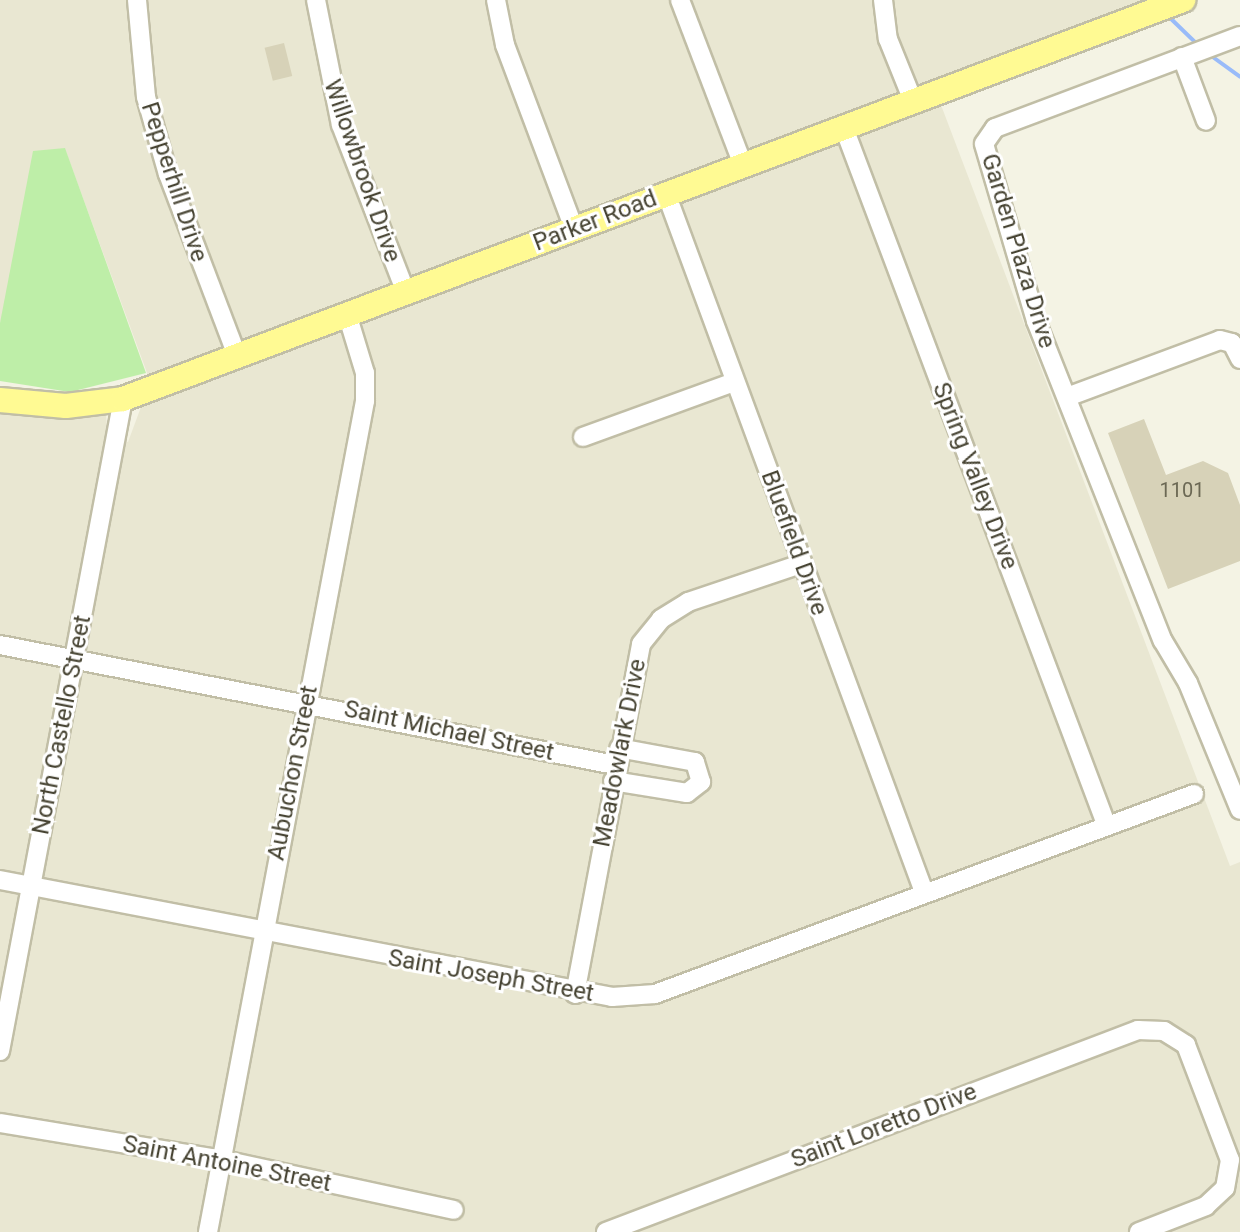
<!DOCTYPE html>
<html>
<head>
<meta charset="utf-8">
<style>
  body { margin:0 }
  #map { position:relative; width:1240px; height:1232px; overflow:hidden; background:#f4f3e4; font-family:Roboto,sans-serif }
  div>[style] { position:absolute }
  .residential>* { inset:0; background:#e9e7d2 }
  .green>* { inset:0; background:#beeea8 }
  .stream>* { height:4px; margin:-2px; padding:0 2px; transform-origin:2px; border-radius:2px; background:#99bbf9 }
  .building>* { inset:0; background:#d7d2b8; transform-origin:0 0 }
  .roads { filter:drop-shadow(2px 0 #c1bea6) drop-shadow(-2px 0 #c1bea6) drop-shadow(0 2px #c1bea6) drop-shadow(0 -2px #c1bea6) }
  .minor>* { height:18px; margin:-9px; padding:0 9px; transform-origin:9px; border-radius:9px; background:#fff }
  .major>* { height:24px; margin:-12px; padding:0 12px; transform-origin:12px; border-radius:12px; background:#fffa93 }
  span { translate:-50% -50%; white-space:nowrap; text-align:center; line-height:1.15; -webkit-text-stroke:6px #fff; paint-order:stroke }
  .number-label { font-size:20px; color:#6b6854 }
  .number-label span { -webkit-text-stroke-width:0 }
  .street-label { font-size:24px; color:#474433 }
</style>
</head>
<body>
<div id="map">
  <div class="residential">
    <div style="clip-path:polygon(0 0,1164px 0,150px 381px,65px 149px,0 323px)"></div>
    <div style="clip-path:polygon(941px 105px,1230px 866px,1240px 862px,1240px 1232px,0 1232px,0 408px,71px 418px,106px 415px,108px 438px,128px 442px,141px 407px,160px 396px)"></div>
  </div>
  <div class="green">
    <div style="clip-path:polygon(65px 148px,146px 373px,70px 392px,0 381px,0 323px,33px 151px)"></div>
  </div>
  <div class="stream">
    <div style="left:1166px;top:14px;width:43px;rotate:44.1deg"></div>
    <div style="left:1210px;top:55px;width:37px;rotate:36deg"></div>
  </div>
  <div class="building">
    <div style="left:284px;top:43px;width:34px;height:20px;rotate:76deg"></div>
    <div style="clip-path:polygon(1144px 419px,1166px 475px,1203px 461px,1228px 473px,1240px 505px,1240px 561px,1168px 589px,1108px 433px)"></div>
  </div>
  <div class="roads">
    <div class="minor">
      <div style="left:137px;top:0;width:97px;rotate:84.7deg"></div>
      <div style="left:146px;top:97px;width:80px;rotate:74.1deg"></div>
      <div style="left:168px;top:174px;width:197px;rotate:69.2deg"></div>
      <div style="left:316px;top:0;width:127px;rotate:78.7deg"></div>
      <div style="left:341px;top:125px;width:180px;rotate:68.8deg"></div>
      <div style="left:496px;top:0;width:46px;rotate:78.7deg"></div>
      <div style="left:505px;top:45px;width:197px;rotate:69.4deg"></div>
      <div style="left:680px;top:0;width:177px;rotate:69.1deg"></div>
      <div style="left:883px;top:0;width:39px;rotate:83deg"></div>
      <div style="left:888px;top:39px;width:67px;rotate:68deg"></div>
      <div style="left:1240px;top:36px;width:262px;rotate:159.4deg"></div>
      <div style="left:995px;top:128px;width:19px;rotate:125deg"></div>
      <div style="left:984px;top:144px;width:184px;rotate:73.6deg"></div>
      <div style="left:1036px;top:321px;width:344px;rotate:68.4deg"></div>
      <div style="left:1163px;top:641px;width:49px;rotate:59.2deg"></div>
      <div style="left:1188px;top:683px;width:137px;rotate:67.7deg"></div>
      <div style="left:1182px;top:57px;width:68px;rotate:69.4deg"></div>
      <div style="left:844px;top:128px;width:744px;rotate:69.37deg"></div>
      <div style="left:666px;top:193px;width:745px;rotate:69.74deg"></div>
      <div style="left:1067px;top:397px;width:163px;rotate:-20.4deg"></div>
      <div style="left:1220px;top:340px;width:12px;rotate:14deg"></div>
      <div style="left:1232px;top:343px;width:18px;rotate:63deg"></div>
      <div style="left:583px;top:437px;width:161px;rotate:-20deg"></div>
      <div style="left:0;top:645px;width:627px;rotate:11.04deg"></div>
      <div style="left:613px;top:781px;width:75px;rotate:9.2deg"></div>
      <div style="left:687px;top:793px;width:18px;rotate:-38deg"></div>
      <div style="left:701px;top:782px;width:21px;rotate:-107deg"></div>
      <div style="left:695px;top:762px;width:77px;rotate:-169.6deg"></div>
      <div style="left:0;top:880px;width:623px;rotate:10.82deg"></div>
      <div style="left:612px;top:997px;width:43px;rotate:-4deg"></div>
      <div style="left:655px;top:994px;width:575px;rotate:-20.36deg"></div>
      <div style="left:575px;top:994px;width:356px;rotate:-79.3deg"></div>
      <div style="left:641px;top:644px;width:32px;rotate:-51deg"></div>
      <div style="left:661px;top:619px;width:32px;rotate:-32deg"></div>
      <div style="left:688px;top:602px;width:119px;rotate:-18.6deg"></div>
      <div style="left:0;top:1051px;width:664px;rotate:-79.32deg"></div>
      <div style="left:0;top:1123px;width:226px;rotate:9.4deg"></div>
      <div style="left:223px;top:1160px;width:236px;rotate:12.2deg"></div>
      <div style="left:208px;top:1232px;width:846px;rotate:-79.3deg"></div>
      <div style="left:365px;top:401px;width:28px;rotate:-90deg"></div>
      <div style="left:365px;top:373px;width:59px;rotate:-106.9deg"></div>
      <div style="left:606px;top:1232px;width:569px;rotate:-20.79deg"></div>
      <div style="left:1138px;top:1030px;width:26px;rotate:2deg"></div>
      <div style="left:1164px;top:1031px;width:26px;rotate:32deg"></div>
      <div style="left:1186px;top:1045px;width:123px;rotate:69.1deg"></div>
      <div style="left:1230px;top:1160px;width:28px;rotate:100deg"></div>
      <div style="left:1225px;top:1188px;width:26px;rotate:137deg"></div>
      <div style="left:1206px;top:1206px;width:72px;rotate:158.8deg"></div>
    </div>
    <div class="major">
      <div style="left:0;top:400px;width:66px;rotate:5.2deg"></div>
      <div style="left:66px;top:406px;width:57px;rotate:-7deg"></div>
      <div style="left:123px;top:399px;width:1133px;rotate:-20.63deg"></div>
    </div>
  </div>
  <div class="number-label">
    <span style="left:1182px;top:490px">1101</span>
  </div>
  <div class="street-label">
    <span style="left:362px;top:171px;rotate:71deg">Willowbrook Drive</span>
    <span style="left:174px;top:182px;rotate:72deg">Pepperhill Drive</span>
    <span style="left:595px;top:221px;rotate:-21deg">Parker Road</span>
    <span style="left:1018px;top:251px;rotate:73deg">Garden Plaza Drive</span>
    <span style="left:975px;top:476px;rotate:69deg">Spring Valley Drive</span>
    <span style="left:794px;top:543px;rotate:70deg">Bluefield Drive</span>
    <span style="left:62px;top:725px;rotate:-79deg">North Castello Street</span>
    <span style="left:449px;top:731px;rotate:12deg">Saint Michael Street</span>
    <span style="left:620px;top:753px;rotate:-79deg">Meadowlark Drive</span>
    <span style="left:293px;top:773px;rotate:-79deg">Aubuchon Street</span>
    <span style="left:491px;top:976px;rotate:10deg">Saint Joseph Street</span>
    <span style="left:884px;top:1126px;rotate:-21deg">Saint Loretto Drive</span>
    <span style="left:227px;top:1164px;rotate:11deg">Saint Antoine Street</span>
  </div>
</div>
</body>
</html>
